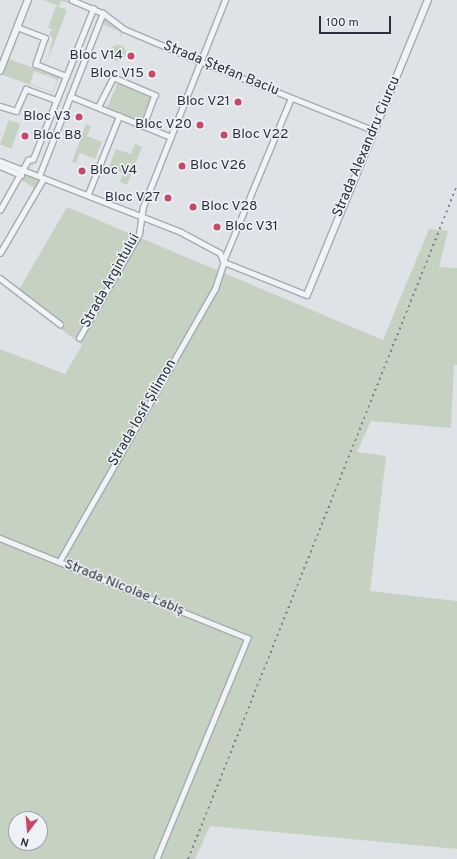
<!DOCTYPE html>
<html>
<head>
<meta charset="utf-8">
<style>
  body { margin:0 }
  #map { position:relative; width:457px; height:859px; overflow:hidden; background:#dfe3e7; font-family:Overpass,sans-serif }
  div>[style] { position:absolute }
  .green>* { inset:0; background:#c5d1c1; transform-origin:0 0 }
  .round { border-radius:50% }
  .roads { filter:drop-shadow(1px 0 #a5aab1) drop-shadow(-1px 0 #a5aab1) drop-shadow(0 1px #a5aab1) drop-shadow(0 -1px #a5aab1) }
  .minor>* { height:4.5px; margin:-2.25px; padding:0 2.25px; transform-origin:2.25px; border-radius:2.25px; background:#f1f3f6 }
  .tertiary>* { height:5.5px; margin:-2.75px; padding:0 2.75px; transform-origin:2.75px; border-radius:2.75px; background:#f1f3f6 }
  .rail>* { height:1.5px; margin-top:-0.75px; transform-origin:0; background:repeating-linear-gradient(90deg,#798390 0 2px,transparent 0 6px) }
  .dots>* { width:11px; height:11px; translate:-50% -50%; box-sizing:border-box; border:2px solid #eef1f5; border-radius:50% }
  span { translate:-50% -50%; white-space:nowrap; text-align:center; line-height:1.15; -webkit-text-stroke:3px #eef1f5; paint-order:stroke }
  .poi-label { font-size:14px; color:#29313e }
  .right { translate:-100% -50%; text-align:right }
  .left { translate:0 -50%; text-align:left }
  .street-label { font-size:14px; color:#29313e }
  .north { position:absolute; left:8px; top:811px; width:40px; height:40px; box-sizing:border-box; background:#eef1f5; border:1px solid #9fa4ac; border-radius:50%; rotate:196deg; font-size:11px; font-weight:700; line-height:16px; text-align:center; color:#29313e }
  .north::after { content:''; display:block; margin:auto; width:14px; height:18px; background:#c64a63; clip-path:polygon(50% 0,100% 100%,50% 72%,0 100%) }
  .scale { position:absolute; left:319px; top:16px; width:72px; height:18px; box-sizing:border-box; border:2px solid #29313e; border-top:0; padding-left:5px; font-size:12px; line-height:14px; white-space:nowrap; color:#29313e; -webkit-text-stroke:3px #eef1f5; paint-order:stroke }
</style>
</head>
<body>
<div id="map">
  <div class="green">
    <div style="clip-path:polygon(43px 0,68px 0,91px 9px,61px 1px,59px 6px)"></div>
    <div style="clip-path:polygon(56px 6px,67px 10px,47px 62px,53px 38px,49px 35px,51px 30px,56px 31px,48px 28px)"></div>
    <div style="clip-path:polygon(103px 16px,124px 30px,119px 41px,121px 32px,102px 24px,99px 27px)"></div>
    <div class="round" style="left:110px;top:45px;width:16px;height:16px"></div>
    <div style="clip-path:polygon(9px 59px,48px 73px,47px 76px,34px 71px,30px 84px,53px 92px,57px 80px,48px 76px,49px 73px,59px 77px,53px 93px,3px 75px)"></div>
    <div style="left:118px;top:82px;width:36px;height:30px;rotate:23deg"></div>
    <div style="left:9px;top:120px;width:12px;height:26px;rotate:20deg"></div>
    <div style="clip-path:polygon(86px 124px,91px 126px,87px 136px,102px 142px,95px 159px,80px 153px,76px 163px,72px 162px)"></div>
    <div style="clip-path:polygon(135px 144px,142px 147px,127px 185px,120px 182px,123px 173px,109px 167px,116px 149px,131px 154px)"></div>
    <div style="clip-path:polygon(25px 174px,40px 180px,33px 192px,33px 187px,21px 180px,17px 184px)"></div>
    <div style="clip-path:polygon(evenodd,67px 207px,383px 340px,429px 229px,448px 231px,439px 267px,457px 268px,457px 365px,454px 365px,451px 428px,371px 421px,357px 452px,386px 456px,370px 591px,457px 601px,457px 849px,210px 826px,195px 859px,0 859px,0 349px,65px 374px,82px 345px,16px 295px,67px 207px,16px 819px,40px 819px,40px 843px,16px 843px,16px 819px)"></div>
  </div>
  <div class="roads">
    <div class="minor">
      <div style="left:72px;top:0;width:34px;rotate:23deg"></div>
      <div style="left:103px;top:13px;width:26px;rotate:37deg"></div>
      <div style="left:124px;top:29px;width:79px;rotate:23deg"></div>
      <div style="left:197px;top:60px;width:189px;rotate:21.7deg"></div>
      <div style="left:17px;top:27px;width:30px;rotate:21deg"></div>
      <div style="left:45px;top:38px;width:28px;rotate:109deg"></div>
      <div style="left:36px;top:64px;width:32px;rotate:22deg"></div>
      <div style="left:70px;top:96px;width:109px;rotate:22.1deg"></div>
      <div style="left:0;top:106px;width:17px;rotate:17deg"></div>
      <div style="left:16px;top:111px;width:24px;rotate:-66deg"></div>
      <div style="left:26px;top:89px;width:32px;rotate:20deg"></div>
      <div style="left:98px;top:107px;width:34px;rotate:-63deg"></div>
      <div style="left:113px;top:77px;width:46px;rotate:23.2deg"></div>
      <div style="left:155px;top:95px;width:33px;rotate:110deg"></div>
      <div style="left:0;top:161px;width:194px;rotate:21.4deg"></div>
      <div style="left:181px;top:232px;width:44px;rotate:28.3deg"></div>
      <div style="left:220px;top:253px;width:10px;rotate:66deg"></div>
      <div style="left:224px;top:262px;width:89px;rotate:21.7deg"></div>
      <div style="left:0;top:166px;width:23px;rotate:23deg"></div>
      <div style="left:39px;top:176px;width:175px;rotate:-68.6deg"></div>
      <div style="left:88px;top:194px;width:84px;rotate:-68.3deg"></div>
      <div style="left:0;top:210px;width:57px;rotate:-60.8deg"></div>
      <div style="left:28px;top:160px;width:5px;rotate:-11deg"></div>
      <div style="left:33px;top:159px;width:162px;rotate:-68.2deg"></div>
      <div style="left:0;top:253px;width:83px;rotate:-59.7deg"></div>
      <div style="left:224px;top:259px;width:174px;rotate:-67.4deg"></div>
      <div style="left:0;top:278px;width:76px;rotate:37.5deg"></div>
      <div style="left:79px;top:338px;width:120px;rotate:-60deg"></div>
      <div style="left:139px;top:234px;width:27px;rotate:-82deg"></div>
      <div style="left:143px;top:207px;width:223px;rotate:-68.4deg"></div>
      <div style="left:0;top:538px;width:267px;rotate:22deg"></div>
      <div style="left:248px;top:638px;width:239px;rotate:112.4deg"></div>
      <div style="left:59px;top:562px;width:314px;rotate:-60.3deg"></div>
      <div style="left:215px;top:289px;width:28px;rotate:-72deg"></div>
    </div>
    <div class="tertiary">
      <div style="left:0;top:71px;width:76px;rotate:-68.5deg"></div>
      <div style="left:307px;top:295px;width:319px;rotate:-67.7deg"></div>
    </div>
  </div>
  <div class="rail">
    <div style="left:188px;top:859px;width:726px;rotate:-68.24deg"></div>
  </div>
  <div class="dots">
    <div style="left:131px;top:56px;background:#c64a63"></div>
    <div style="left:152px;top:74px;background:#c64a63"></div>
    <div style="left:238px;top:102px;background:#c64a63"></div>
    <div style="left:79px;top:117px;background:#c64a63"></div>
    <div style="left:200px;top:125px;background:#c64a63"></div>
    <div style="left:224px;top:135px;background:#c64a63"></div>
    <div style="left:25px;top:136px;background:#c64a63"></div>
    <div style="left:182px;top:166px;background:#c64a63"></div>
    <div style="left:82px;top:171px;background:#c64a63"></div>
    <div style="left:168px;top:198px;background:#c64a63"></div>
    <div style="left:193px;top:207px;background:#c64a63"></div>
    <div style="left:217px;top:227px;background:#c64a63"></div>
  </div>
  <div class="poi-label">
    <span class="right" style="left:123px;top:56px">Bloc V14</span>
    <span class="right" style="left:144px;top:74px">Bloc V15</span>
    <span class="right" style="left:230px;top:102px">Bloc V21</span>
    <span class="right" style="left:71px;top:117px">Bloc V3</span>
    <span class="right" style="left:192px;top:125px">Bloc V20</span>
    <span class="left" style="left:232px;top:135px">Bloc V22</span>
    <span class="left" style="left:33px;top:136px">Bloc B8</span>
    <span class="left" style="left:190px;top:166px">Bloc V26</span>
    <span class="left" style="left:90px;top:171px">Bloc V4</span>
    <span class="right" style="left:160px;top:198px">Bloc V27</span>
    <span class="left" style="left:201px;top:207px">Bloc V28</span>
    <span class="left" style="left:225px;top:227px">Bloc V31</span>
  </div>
  <div class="street-label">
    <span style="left:221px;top:69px;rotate:22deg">Strada Ștefan Baciu</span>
    <span style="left:367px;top:147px;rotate:-67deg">Strada Alexandru Ciurcu</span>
    <span style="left:111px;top:281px;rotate:-61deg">Strada Argintului</span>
    <span style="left:143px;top:413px;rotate:-60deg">Strada Iosif Șilimon</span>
    <span style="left:124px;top:588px;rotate:22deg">Strada Nicolae Labiș</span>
  </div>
  <div class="north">N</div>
  <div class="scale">100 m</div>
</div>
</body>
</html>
